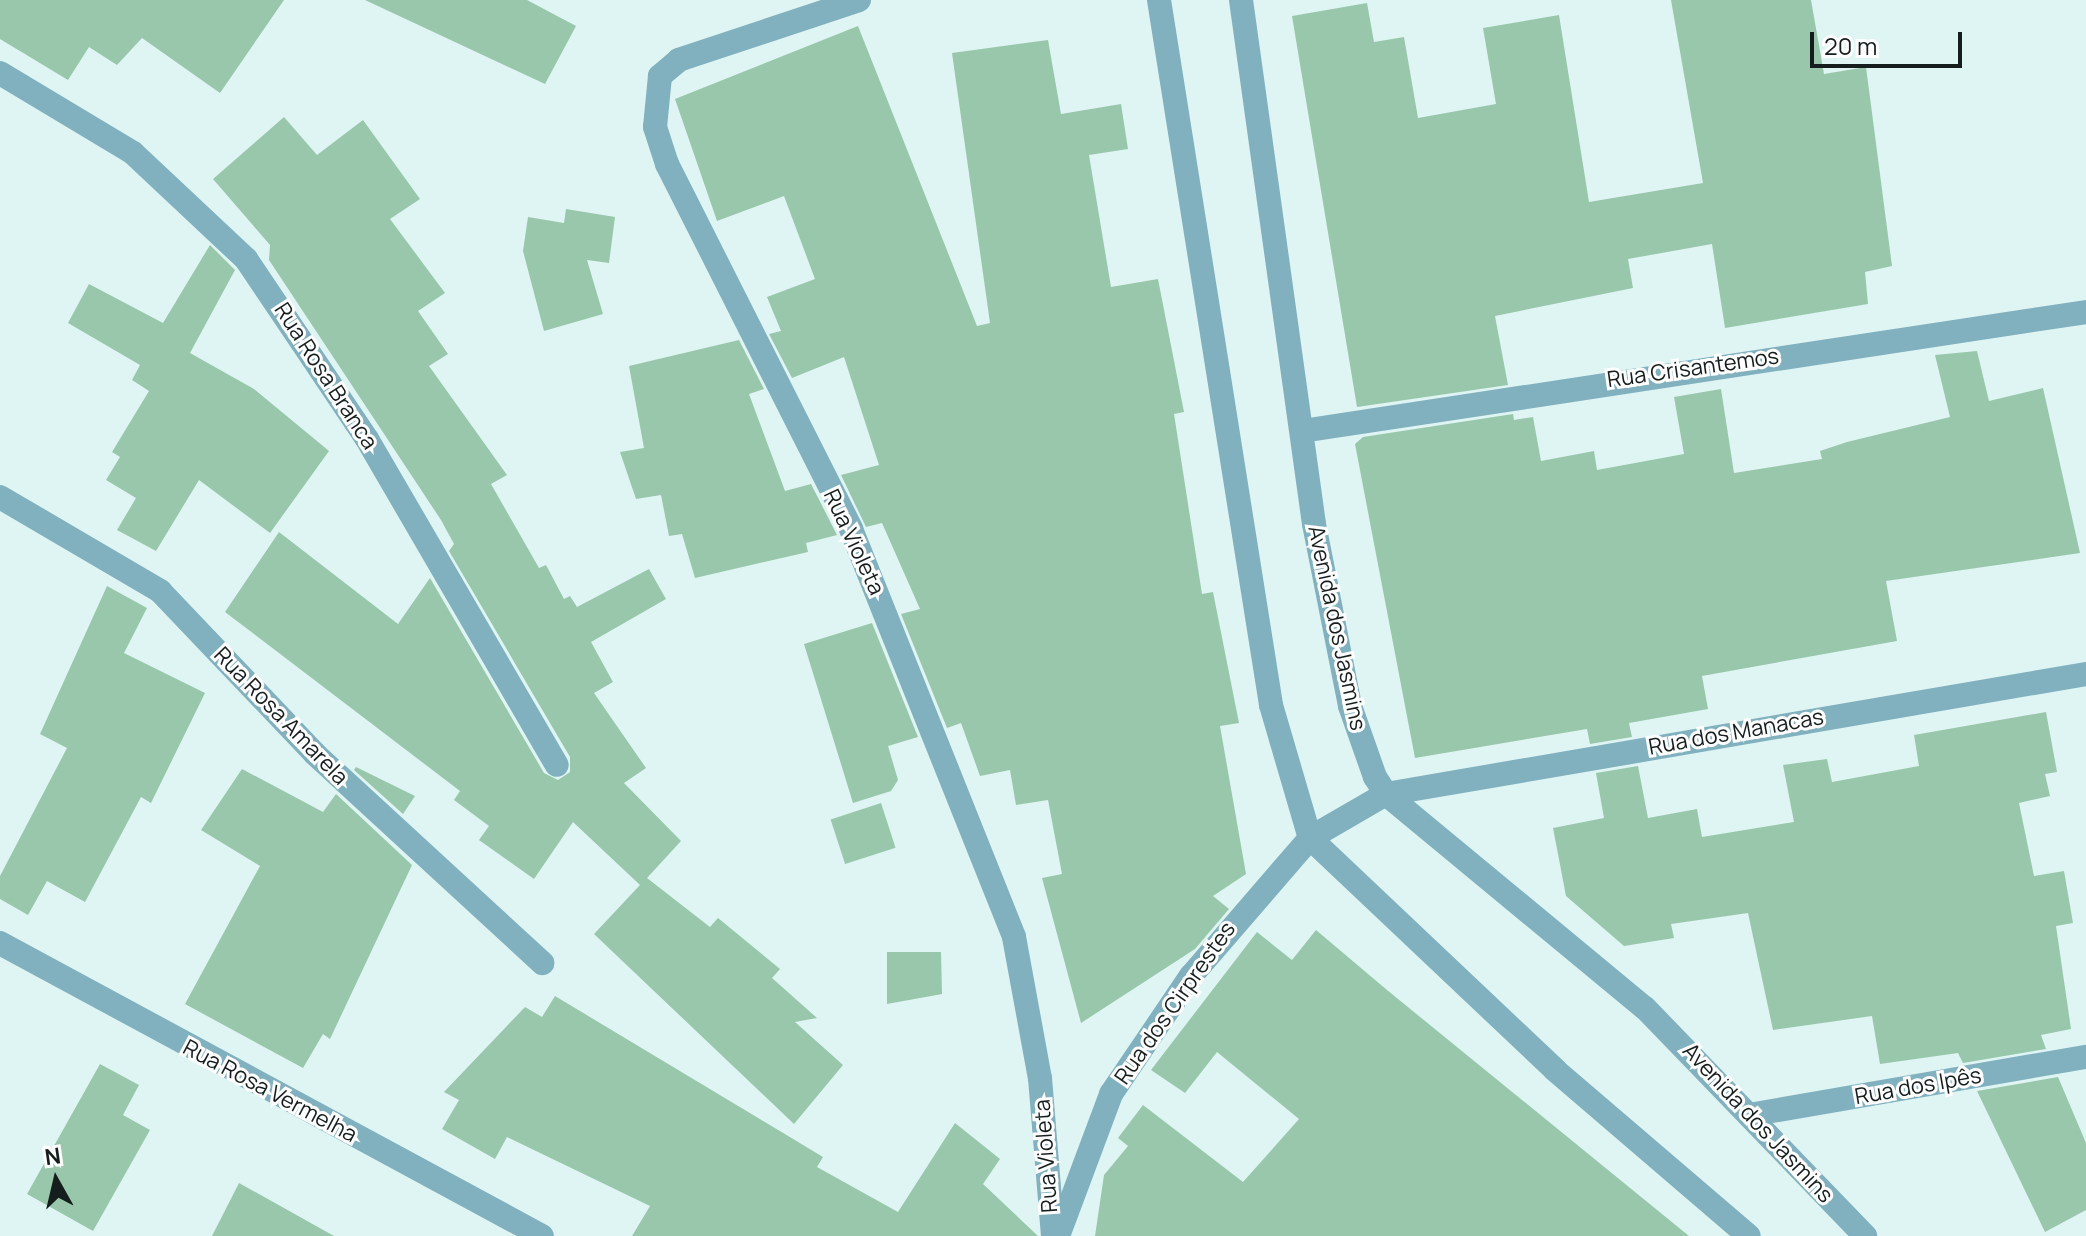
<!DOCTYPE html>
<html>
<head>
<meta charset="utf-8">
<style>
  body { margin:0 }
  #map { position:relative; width:2086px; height:1236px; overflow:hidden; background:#def5f3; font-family:Manrope,sans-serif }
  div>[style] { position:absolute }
  .building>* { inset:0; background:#99c7ab; transform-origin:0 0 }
  .minor>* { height:24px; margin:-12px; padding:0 12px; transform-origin:12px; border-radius:12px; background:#81b0bf }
  .tertiary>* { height:24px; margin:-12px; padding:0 12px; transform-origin:12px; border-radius:12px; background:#81b0bf }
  span { translate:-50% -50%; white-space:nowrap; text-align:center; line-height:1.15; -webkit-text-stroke:6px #fff; paint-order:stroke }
  .street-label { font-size:22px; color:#161e1d }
  .north { position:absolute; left:16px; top:1140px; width:80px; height:80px; -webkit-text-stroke:6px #fff; paint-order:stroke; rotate:352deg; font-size:22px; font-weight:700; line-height:32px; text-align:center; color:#161e1d }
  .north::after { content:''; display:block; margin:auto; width:28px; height:36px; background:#161e1d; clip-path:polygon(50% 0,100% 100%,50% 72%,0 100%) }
  .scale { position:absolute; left:1810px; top:32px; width:152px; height:36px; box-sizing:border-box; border:4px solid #161e1d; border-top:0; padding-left:10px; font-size:24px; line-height:28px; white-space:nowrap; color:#161e1d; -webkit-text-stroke:6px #fff; paint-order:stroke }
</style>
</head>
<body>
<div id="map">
  <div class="building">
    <div style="clip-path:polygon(0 0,284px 0,220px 93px,142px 38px,117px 65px,89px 47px,68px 80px,0 39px)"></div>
    <div style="clip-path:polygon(365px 0,527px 0,576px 26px,545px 84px)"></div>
    <div style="clip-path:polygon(1671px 0,1811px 0,1824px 74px,1866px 67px,1892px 266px,1865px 272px,1868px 304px,1725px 328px,1712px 244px,1628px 259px,1633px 288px,1495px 316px,1508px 385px,1357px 407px,1292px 16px,1367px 3px,1374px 42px,1404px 37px,1418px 118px,1496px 104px,1483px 28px,1559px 15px,1589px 202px,1703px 183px)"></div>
    <div style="clip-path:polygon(858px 26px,977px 326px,990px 323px,952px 53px,1048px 40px,1061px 114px,1121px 104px,1128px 149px,1089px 155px,1111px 287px,1158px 279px,1184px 412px,1174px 414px,1202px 594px,1213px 592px,1239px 723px,1220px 726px,1246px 874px,1213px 896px,1229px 909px,1195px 949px,1081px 1023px,1042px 878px,1062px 874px,1048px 800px,1016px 805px,1010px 770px,980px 776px,961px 723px,947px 728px,901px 614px,920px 609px,882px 523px,866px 527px,841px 475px,879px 465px,844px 357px,792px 378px,769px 334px,781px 331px,767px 297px,815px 279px,784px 196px,717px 221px,675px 99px)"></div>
    <div style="clip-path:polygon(284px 117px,317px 155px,363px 120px,420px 199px,390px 219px,445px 293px,418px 311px,448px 354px,429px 366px,507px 475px,491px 484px,539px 568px,546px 565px,564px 599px,570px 596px,577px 607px,649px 569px,666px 599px,591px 642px,613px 682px,594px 693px,646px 768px,624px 783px,681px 841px,647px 878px,710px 927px,718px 918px,780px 969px,772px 978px,817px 1018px,795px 1022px,843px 1065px,794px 1124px,594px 934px,640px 885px,573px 822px,534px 879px,479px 840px,489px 826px,454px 800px,460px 791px,225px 612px,279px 532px,398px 624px,430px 578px,544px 773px,558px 780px,570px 772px,570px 757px,449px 551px,454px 544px,441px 520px,269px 260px,270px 245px,213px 179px)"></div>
    <div style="clip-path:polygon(566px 209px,615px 217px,609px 263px,587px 260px,603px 314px,544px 331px,523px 251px,528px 217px,564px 223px)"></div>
    <div style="clip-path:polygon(210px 245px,235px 270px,190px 353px,254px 389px,329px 451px,270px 533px,199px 480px,156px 551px,117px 530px,136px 498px,106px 480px,120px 457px,112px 452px,149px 391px,132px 380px,140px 365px,68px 323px,89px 284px,163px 323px)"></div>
    <div style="clip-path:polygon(739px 340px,764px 389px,749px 394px,785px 491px,811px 484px,837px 535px,806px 543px,808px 552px,695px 578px,682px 534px,669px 536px,661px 495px,636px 499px,620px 452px,644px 448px,629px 366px)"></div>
    <div style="clip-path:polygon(1977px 351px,1989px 401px,2043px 388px,2080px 553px,1886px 581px,1897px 641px,1702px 676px,1708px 709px,1629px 723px,1632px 737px,1590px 744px,1587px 729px,1415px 758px,1355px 444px,1363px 437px,1513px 414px,1514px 420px,1533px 417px,1541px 461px,1594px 451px,1597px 470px,1684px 454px,1674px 397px,1721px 389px,1734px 473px,1822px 459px,1820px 451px,1847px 442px,1950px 417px,1935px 355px)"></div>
    <div style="clip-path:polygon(107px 586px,147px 608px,124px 653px,205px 693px,151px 803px,141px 797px,85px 902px,47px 881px,28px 915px,0 899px,0 876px,67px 748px,40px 734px)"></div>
    <div style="clip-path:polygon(872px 623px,918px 737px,888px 746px,898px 780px,891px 791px,853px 803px,804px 644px)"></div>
    <div style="clip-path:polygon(2046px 712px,2057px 772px,2045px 774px,2050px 796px,2019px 803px,2034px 876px,2064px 871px,2073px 923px,2056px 926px,2071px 1029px,2041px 1035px,2046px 1049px,1963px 1063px,1958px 1053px,1880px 1064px,1872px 1016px,1773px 1030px,1748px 913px,1671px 924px,1674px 938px,1624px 946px,1566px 896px,1553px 828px,1604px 818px,1596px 773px,1638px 766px,1648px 818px,1697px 809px,1702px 837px,1794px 822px,1783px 765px,1827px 759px,1832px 782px,1919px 766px,1914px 735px)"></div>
    <div style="clip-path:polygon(356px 767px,415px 796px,403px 814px,354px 770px)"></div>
    <div style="clip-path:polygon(242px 769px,323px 812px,336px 794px,412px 865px,330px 1039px,323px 1034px,303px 1068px,185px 1004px,260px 866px,201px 830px)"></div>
    <div style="left:881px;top:803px;width:47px;height:53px;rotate:72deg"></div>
    <div style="clip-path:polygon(1316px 930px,1387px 990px,1689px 1236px,1095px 1236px,1104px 1175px,1128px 1146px,1118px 1138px,1143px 1105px,1243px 1182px,1299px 1119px,1217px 1052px,1185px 1093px,1151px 1070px,1257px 932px,1292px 960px)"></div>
    <div style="clip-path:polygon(887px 952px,941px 952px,942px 994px,887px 1004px)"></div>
    <div style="clip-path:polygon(555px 996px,823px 1157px,817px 1167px,898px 1212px,955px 1123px,1000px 1159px,983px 1184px,1038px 1236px,632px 1236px,650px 1206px,507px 1137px,495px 1159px,442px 1129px,459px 1100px,444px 1092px,525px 1007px,542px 1017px)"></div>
    <div style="clip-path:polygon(100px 1064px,139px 1085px,123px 1115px,150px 1130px,93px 1231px,27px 1194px)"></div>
    <div style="clip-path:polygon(2058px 1077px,2086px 1143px,2086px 1210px,2045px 1232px,1977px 1091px)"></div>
    <div style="clip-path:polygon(239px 1183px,334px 1236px,212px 1236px)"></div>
  </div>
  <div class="minor">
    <div style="left:859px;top:0;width:190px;rotate:161.6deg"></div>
    <div style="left:679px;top:60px;width:25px;rotate:140deg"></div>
    <div style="left:660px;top:76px;width:51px;rotate:95.6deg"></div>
    <div style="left:655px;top:127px;width:39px;rotate:72deg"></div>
    <div style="left:667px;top:164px;width:409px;rotate:63.2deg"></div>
    <div style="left:851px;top:529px;width:439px;rotate:68.2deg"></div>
    <div style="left:1014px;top:937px;width:143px;rotate:79.6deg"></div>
    <div style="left:1040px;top:1078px;width:159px;rotate:85.3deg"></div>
    <div style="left:0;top:73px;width:155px;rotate:31deg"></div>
    <div style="left:133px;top:153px;width:155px;rotate:43.2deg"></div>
    <div style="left:246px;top:259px;width:217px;rotate:56.1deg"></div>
    <div style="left:367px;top:439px;width:377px;rotate:59.8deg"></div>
    <div style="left:1302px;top:431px;width:793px;rotate:-8.63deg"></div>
    <div style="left:0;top:497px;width:186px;rotate:30.4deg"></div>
    <div style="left:160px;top:591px;width:225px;rotate:46.4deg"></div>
    <div style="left:315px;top:754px;width:309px;rotate:42.6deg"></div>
    <div style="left:0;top:943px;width:616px;rotate:28.4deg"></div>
    <div style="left:1749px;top:1115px;width:342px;rotate:-9.8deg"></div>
    <div style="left:1058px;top:1236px;width:152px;rotate:-69.5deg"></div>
    <div style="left:1111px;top:1094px;width:143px;rotate:-55.9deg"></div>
    <div style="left:1191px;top:976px;width:182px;rotate:-49.2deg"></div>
    <div style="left:1310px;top:838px;width:88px;rotate:-30.1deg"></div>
    <div style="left:1386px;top:794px;width:710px;rotate:-9.73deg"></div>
  </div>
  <div class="tertiary">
    <div style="left:1159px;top:0;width:714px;rotate:80.97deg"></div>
    <div style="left:1271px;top:705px;width:139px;rotate:73.7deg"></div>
    <div style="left:1310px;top:838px;width:337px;rotate:43.4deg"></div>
    <div style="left:1555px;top:1070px;width:255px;rotate:40.6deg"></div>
    <div style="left:1241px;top:0;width:529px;rotate:82.07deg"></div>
    <div style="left:1314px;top:524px;width:186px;rotate:78.8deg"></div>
    <div style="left:1350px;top:706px;width:75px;rotate:70.6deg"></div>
    <div style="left:1375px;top:777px;width:20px;rotate:57deg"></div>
    <div style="left:1386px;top:794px;width:336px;rotate:39.6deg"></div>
    <div style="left:1645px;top:1008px;width:317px;rotate:46deg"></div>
  </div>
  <div class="street-label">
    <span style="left:1693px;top:368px;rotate:-8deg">Rua Crisantemos</span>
    <span style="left:326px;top:376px;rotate:57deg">Rua Rosa Branca</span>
    <span style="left:854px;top:542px;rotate:65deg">Rua Violeta</span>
    <span style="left:1337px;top:628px;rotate:78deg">Avenida dos Jasmins</span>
    <span style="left:281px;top:716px;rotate:46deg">Rua Rosa Amarela</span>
    <span style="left:1736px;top:732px;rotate:-10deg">Rua dos Manacas</span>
    <span style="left:1175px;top:1003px;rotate:-55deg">Rua dos Cirprestes</span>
    <span style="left:1918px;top:1086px;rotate:-10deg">Rua dos Ipês</span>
    <span style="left:270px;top:1091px;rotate:28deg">Rua Rosa Vermelha</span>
    <span style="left:1758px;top:1123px;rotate:47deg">Avenida dos Jasmins</span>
    <span style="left:1046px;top:1156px;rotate:-94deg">Rua Violeta</span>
  </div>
  <div class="north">N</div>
  <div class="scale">20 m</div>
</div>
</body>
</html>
